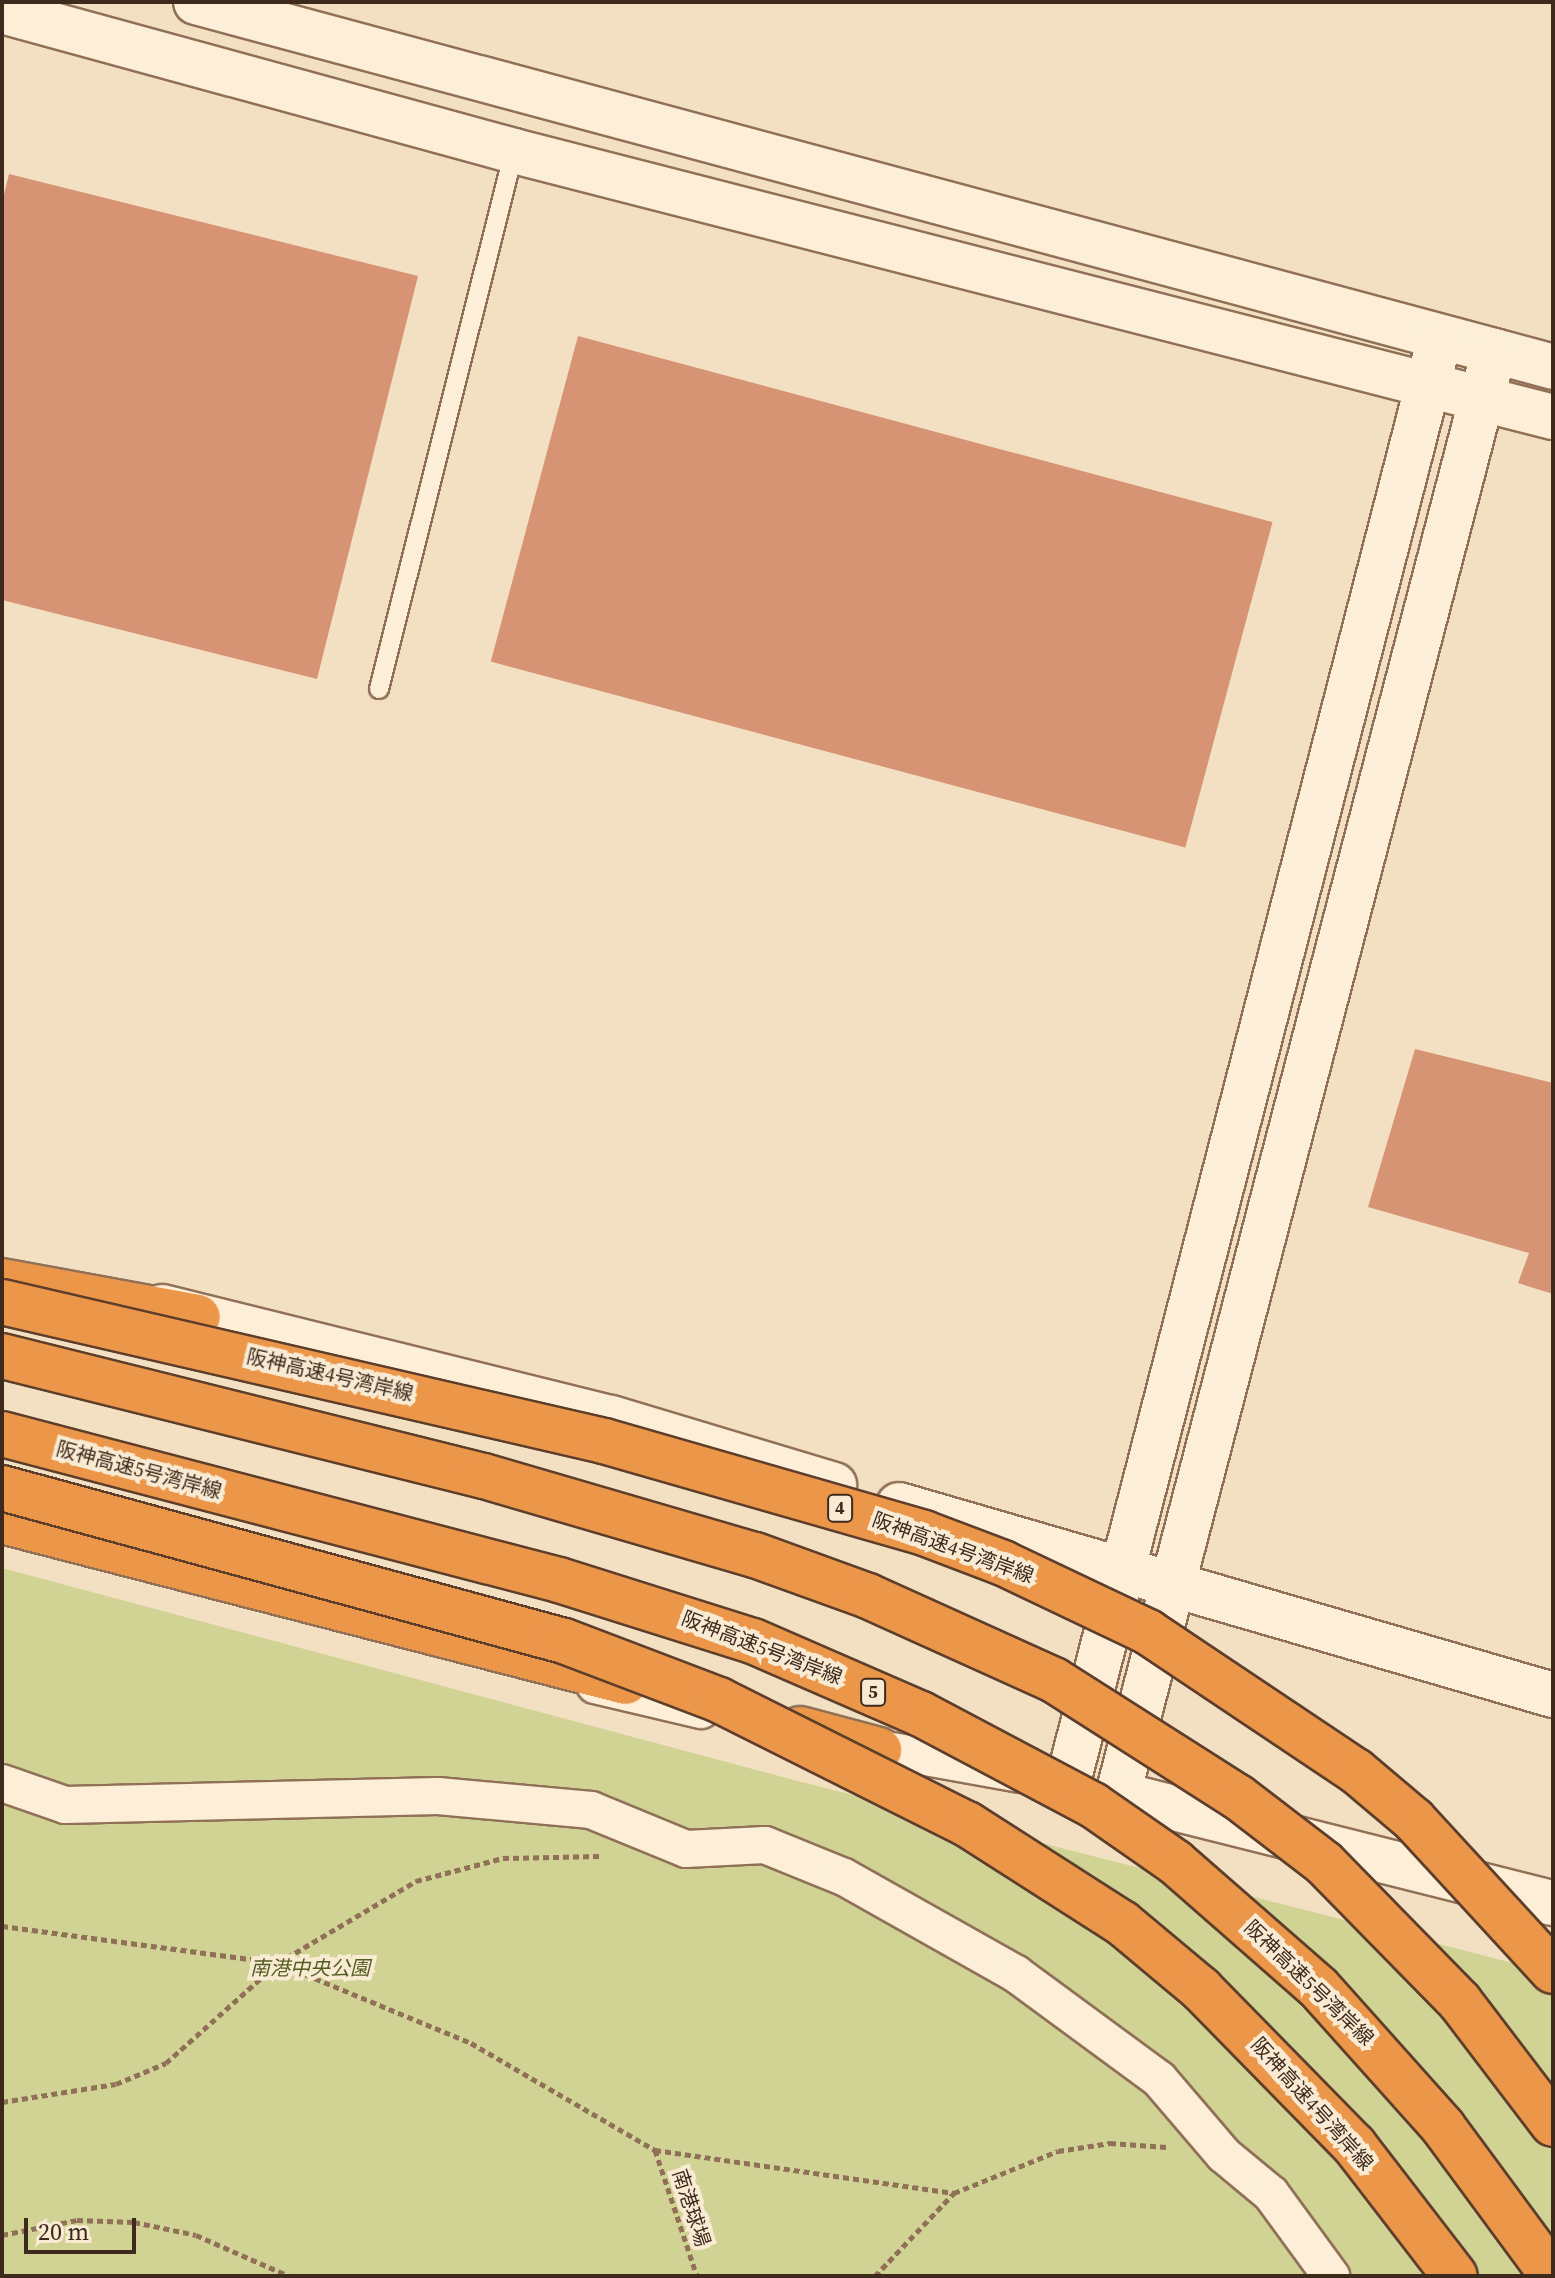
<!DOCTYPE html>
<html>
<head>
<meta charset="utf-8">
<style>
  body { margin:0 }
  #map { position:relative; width:1555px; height:2278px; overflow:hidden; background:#f3e0c2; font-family:"Source Serif 4","Noto Sans JP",serif }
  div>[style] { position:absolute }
  .green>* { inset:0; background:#d1d395 }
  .building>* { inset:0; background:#d69474; transform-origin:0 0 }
  .path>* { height:5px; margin-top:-2.5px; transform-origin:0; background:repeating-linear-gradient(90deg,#907057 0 6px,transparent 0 10px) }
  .roads { filter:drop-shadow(2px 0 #907057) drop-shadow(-2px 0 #907057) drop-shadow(0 2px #907057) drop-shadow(0 -2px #907057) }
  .lane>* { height:18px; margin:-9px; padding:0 9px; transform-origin:9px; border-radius:9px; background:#fceed7 }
  .street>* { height:36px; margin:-18px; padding:0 18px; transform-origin:18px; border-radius:18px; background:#fceed7 }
  .secondary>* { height:44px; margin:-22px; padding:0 22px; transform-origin:22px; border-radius:22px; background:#fceed7 }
  .highway>* { height:44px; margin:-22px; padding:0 22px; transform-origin:22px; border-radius:22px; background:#ec964a }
  .bridges { filter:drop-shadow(2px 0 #5d3e2b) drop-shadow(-2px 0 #5d3e2b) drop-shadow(0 2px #5d3e2b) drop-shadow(0 -2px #5d3e2b) }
  .highway-bridge>* { height:44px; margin:-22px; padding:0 22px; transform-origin:22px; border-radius:22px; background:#ec964a }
  span { translate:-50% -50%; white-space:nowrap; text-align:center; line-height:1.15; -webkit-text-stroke:8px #f9ebd3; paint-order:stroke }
  .shield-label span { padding:2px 6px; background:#f9ebd3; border:2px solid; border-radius:6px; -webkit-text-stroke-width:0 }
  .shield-label { font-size:18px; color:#3e2a1d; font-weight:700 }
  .street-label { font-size:20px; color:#3e2a1d }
  .park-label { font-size:20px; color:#535d21; font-style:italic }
  .frame { position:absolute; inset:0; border:4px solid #3e2a1d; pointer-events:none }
  .scale { position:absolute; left:24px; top:2218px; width:112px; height:36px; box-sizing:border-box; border:4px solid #3e2a1d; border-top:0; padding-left:10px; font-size:24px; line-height:28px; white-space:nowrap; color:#3e2a1d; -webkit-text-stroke:6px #f9ebd3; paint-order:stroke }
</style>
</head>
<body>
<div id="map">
  <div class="green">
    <div style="clip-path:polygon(2px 1568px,794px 1780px,1553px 1973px,1553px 2276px,2px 2276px)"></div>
  </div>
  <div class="building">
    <div style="clip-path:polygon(9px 174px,418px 276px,317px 679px,2px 600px,2px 203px)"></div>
    <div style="left:578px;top:336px;width:719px;height:337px;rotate:15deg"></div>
    <div style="clip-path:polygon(1415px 1049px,1553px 1083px,1553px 1294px,1518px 1283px,1529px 1253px,1368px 1207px)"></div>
  </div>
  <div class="path">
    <div style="left:2px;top:1926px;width:278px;rotate:7.6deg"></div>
    <div style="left:278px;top:1963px;width:209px;rotate:22.5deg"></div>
    <div style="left:471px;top:2043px;width:213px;rotate:30.2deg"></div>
    <div style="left:655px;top:2150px;width:302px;rotate:8.2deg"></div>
    <div style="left:954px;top:2193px;width:112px;rotate:-22deg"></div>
    <div style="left:1058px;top:2151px;width:53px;rotate:-8.7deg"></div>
    <div style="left:1110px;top:2143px;width:57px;rotate:4deg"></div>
    <div style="left:2px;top:2102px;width:115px;rotate:-9deg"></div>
    <div style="left:116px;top:2084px;width:54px;rotate:-22.8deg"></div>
    <div style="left:166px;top:2063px;width:150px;rotate:-41.8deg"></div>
    <div style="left:278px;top:1963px;width:161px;rotate:-30.7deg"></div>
    <div style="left:416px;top:1881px;width:90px;rotate:-14.8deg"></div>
    <div style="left:503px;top:1858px;width:96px;rotate:-1.2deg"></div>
    <div style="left:655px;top:2150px;width:133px;rotate:71.6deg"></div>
    <div style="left:2px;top:2235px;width:76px;rotate:-11.3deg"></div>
    <div style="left:77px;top:2220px;width:57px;rotate:2deg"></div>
    <div style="left:134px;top:2222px;width:63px;rotate:11.8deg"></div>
    <div style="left:196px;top:2235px;width:102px;rotate:23.8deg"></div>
    <div style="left:875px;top:2276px;width:115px;rotate:-46.4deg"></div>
  </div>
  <div class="roads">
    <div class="lane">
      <div style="left:379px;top:689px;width:555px;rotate:-75.91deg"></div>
    </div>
    <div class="street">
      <div style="left:595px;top:1685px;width:109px;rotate:13.3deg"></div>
      <div style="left:853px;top:1744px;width:169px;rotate:10.2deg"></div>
      <div style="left:2px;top:1783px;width:67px;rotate:19.2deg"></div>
      <div style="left:65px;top:1805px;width:373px;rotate:-1.4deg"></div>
      <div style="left:438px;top:1796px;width:154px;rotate:5.2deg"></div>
      <div style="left:591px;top:1810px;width:103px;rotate:22.3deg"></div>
      <div style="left:686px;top:1849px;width:79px;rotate:-2.9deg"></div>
      <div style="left:765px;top:1845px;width:85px;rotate:22.1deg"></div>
      <div style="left:844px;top:1877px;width:197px;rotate:29.4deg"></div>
      <div style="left:1016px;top:1974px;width:177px;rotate:36.3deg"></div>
      <div style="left:1159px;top:2079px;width:100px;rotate:49.5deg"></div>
      <div style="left:1224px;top:2155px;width:61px;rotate:39.7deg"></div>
      <div style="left:1271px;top:2194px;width:102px;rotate:53.8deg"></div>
    </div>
    <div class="secondary">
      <div style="left:196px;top:2px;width:1405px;rotate:15.05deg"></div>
      <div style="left:2px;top:11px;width:531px;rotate:15.29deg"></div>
      <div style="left:514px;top:151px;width:1073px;rotate:14.36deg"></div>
      <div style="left:1494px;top:351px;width:1491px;rotate:104.6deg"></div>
      <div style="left:1118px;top:1794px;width:448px;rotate:14.1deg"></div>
      <div style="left:162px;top:1307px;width:463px;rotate:13.9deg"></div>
      <div style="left:611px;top:1418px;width:233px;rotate:16.7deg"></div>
      <div style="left:899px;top:1505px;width:681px;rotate:16.2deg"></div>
      <div style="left:1068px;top:1782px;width:1492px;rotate:-75.56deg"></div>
    </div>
    <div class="highway">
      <div style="left:2px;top:1281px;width:199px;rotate:10.4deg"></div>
      <div style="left:2px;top:1521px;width:644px;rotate:14.47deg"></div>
      <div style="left:800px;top:1729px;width:82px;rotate:14.9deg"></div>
    </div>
  </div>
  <div class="bridges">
    <div class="highway-bridge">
      <div style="left:2px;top:1302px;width:618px;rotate:13deg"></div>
      <div style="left:604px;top:1441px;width:333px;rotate:16deg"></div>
      <div style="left:924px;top:1533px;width:85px;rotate:20.8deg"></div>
      <div style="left:1003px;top:1563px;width:161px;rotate:25.4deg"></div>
      <div style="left:1148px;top:1632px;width:250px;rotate:33.8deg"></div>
      <div style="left:1356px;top:1771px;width:76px;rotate:40.2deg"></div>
      <div style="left:1414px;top:1820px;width:205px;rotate:47.4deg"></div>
      <div style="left:2px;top:1356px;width:497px;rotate:14deg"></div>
      <div style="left:484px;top:1476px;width:282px;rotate:16.3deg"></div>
      <div style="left:755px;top:1555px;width:120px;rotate:19.9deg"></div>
      <div style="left:868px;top:1596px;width:204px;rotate:24.3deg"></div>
      <div style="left:1054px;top:1680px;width:218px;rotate:32.5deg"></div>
      <div style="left:1238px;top:1797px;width:108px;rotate:37.5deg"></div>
      <div style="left:1324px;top:1863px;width:194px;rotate:45.6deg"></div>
      <div style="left:1460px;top:2002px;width:153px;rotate:52.7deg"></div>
      <div style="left:2px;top:1434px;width:576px;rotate:14.69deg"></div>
      <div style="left:559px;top:1580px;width:203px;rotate:17.5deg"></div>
      <div style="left:753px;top:1641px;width:183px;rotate:23.5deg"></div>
      <div style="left:921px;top:1714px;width:195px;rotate:27.9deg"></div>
      <div style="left:1093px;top:1805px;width:100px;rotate:34.8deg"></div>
      <div style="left:1175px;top:1862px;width:190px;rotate:41.2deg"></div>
      <div style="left:1318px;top:1987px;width:188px;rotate:48.2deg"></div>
      <div style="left:1443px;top:2127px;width:185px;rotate:53.6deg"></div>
      <div style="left:2px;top:1488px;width:582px;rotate:15.23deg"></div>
      <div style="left:564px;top:1641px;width:166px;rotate:20.8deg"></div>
      <div style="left:719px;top:1700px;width:277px;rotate:26.6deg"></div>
      <div style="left:967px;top:1824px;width:184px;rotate:32.6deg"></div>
      <div style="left:1122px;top:1923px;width:103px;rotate:39.9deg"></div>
      <div style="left:1201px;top:1989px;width:219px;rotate:45.6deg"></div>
      <div style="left:1354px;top:2145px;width:165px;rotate:52.4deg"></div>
    </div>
  </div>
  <div class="shield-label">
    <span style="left:840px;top:1508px">4</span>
    <span style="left:873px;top:1692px">5</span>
  </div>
  <div class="street-label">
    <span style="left:330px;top:1375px;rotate:13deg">阪神高速4号湾岸線</span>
    <span style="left:139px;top:1470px;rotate:15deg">阪神高速5号湾岸線</span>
    <span style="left:953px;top:1548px;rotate:20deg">阪神高速4号湾岸線</span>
    <span style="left:762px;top:1648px;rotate:21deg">阪神高速5号湾岸線</span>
    <span style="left:1309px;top:1983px;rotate:44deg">阪神高速5号湾岸線</span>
    <span style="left:1312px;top:2104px;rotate:48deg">阪神高速4号湾岸線</span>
    <span style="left:691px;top:2208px;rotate:72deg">南港球場</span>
  </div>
  <div class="park-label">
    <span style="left:310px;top:1968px">南港中央公園</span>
  </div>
  <div class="frame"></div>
  <div class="scale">20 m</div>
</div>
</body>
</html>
